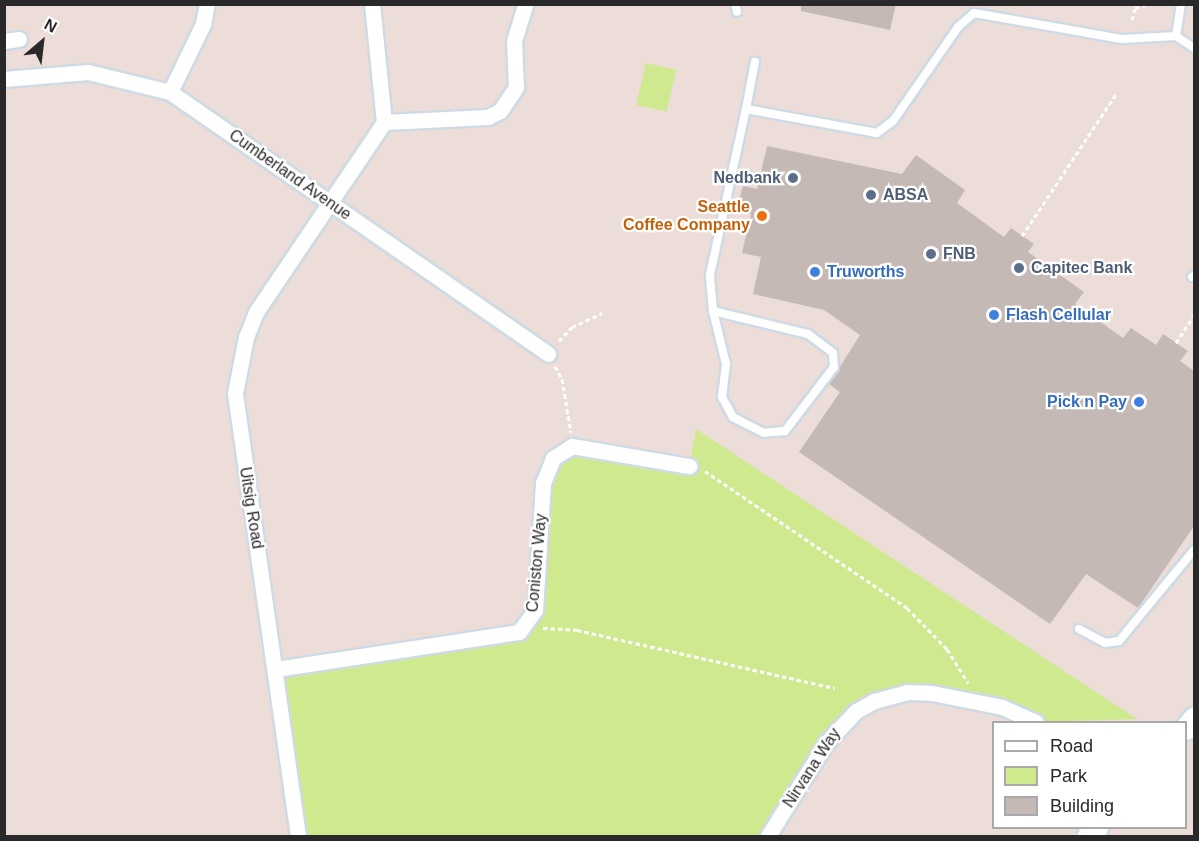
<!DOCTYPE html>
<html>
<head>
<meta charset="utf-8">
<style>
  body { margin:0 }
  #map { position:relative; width:1199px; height:841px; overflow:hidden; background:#edddd9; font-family:Arial,sans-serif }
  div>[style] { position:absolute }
  .green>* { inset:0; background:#cfe98f; transform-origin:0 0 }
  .building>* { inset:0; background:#c4b9b5 }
  .path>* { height:3px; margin-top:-1.5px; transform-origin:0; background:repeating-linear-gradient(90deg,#fff 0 4.5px,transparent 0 7.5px) }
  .roads { filter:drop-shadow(2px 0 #cedae4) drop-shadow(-2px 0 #cedae4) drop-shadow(0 2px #cedae4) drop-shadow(0 -2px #cedae4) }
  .service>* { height:8px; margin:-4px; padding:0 4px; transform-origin:4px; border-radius:4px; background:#fff }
  .minor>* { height:15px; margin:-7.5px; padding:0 7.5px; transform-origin:7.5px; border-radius:7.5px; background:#fff }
  .secondary>* { height:22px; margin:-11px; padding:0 11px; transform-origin:11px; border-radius:11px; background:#fff }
  .dots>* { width:16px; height:16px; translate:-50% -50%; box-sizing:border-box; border:3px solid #fff; border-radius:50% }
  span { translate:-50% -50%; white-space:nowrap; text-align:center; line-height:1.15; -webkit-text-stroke:4.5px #fff; paint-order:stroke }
  .street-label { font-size:16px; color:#292929 }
  .service-label { font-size:16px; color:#4e5e75; font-weight:700 }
  .right { translate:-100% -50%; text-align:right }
  .left { translate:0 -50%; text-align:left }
  .food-label { font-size:16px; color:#c56008; font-weight:700 }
  .shop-label { font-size:16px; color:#366cbe; font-weight:700 }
  .frame { position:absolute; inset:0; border:6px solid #292929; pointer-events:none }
  .legend { position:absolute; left:992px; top:721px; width:195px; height:108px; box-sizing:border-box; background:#fff; border:2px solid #a9a9a9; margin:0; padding:8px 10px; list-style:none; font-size:18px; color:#292929 }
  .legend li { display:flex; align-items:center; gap:12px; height:30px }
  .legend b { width:30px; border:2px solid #a9a9a9 }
  .north { position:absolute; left:12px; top:12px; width:60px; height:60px; -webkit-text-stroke:4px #fff; paint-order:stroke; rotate:28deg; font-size:16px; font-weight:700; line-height:24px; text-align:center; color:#292929 }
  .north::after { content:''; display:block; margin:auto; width:21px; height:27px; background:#292929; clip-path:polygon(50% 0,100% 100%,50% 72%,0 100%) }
</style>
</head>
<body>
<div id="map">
  <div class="green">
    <div style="left:646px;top:63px;width:31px;height:43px;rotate:13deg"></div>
    <div style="clip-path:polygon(696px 429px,1137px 719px,1039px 722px,931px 695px,878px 702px,835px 733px,772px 836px,302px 836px,276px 669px,526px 627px,543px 483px,560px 451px,689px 466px)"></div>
  </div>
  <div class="building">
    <div style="clip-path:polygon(801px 4px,896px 4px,890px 30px,801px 11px)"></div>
    <div style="clip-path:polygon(767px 146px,902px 174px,916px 155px,965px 190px,957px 203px,1004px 237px,1011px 228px,1034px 244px,1028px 252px,1084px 292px,1075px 304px,1123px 338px,1131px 328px,1156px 345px,1163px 334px,1188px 351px,1180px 361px,1194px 371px,1194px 526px,1138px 608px,1086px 574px,1050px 624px,799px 452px,840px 392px,829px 384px,860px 335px,824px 310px,753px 294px,761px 257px,742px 253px,751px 214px,736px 211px,743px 186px,757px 189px)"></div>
  </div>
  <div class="path">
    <div style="left:1132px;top:20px;width:12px;rotate:-76deg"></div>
    <div style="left:1135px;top:8px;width:14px;rotate:-17deg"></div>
    <div style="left:1022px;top:236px;width:170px;rotate:-56.5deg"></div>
    <div style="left:559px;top:341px;width:19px;rotate:-47deg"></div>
    <div style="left:572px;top:327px;width:33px;rotate:-25deg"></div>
    <div style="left:1176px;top:343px;width:33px;rotate:-57deg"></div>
    <div style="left:555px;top:366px;width:15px;rotate:62deg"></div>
    <div style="left:562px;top:379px;width:54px;rotate:80.4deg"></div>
    <div style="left:705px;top:471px;width:244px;rotate:34.1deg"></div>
    <div style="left:907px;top:608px;width:57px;rotate:45.7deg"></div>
    <div style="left:947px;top:649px;width:40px;rotate:58deg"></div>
    <div style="left:543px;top:628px;width:34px;rotate:3deg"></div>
    <div style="left:577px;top:630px;width:264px;rotate:12.7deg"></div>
  </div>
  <div class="roads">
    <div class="service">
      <div style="left:735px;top:4px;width:8px;rotate:76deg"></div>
      <div style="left:1181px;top:4px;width:32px;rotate:99deg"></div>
      <div style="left:1176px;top:36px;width:22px;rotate:34deg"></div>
      <div style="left:746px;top:109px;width:48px;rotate:-79.2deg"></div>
      <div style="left:1192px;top:277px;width:2px;rotate:-27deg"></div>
      <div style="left:713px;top:311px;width:98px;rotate:13.6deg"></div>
      <div style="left:808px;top:334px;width:31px;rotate:37deg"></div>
      <div style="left:833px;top:353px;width:14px;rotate:86deg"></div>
      <div style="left:834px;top:367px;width:81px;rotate:127.4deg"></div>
      <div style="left:785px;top:431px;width:21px;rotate:175deg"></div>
      <div style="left:764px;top:433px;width:35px;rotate:-153deg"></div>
      <div style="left:733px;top:417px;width:23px;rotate:-119deg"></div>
      <div style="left:722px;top:397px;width:33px;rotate:-83deg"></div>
      <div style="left:726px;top:364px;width:55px;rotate:-103.8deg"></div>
      <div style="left:713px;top:311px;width:36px;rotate:-95deg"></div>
      <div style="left:710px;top:275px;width:170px;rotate:-77.8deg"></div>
      <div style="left:746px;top:109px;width:133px;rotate:10.4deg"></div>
      <div style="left:877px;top:133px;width:20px;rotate:-37deg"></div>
      <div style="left:893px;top:121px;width:114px;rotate:-55.3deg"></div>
      <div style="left:958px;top:27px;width:21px;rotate:-41deg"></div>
      <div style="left:974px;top:13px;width:150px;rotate:10deg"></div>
      <div style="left:1122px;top:39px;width:54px;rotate:-3.2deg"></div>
      <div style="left:1079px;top:629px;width:30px;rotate:28deg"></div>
      <div style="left:1105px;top:643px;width:14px;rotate:-8deg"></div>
      <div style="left:1119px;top:641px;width:118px;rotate:-50.5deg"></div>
    </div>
    <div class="minor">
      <div style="left:4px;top:41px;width:15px;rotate:-8deg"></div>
      <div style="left:4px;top:79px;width:84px;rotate:-4.8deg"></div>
      <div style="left:88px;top:72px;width:84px;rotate:13.7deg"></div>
      <div style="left:170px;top:92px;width:460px;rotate:34.7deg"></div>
      <div style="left:170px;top:92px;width:76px;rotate:-64.1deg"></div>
      <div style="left:203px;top:24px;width:20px;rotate:-79deg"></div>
      <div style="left:384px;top:122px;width:104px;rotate:-2.8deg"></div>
      <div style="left:488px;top:117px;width:13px;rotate:-27deg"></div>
      <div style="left:500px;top:111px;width:29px;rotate:-56deg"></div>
      <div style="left:516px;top:87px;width:46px;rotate:-92.5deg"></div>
      <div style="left:514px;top:41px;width:39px;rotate:-73deg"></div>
      <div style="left:276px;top:669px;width:246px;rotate:-8.7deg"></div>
      <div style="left:519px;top:632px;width:27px;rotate:-54deg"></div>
      <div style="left:535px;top:610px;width:127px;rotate:-86.4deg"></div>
      <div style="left:543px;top:483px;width:27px;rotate:-68deg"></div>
      <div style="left:553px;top:458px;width:22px;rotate:-32deg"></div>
      <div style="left:572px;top:446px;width:119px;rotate:9.7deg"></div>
      <div style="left:298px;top:836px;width:447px;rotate:-98.1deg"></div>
      <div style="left:235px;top:393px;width:57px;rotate:-78.9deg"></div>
      <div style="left:246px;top:337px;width:27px;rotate:-68deg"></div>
      <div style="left:256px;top:312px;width:229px;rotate:-56deg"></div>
      <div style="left:384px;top:122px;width:119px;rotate:-95.8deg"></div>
      <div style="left:768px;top:836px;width:110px;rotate:-58.1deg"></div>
      <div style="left:826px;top:743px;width:44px;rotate:-46.8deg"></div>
      <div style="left:856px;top:711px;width:21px;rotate:-29deg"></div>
      <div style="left:874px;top:701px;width:34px;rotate:-15deg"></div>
      <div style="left:907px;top:692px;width:25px;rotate:2deg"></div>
      <div style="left:932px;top:693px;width:71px;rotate:11.3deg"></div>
      <div style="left:1002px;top:707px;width:37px;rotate:24deg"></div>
    </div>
    <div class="secondary">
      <div style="left:1186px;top:729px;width:13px;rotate:-51deg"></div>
      <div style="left:1089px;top:836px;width:11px;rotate:-45deg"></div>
    </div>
  </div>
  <div class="dots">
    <div style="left:793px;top:178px;background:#5c6f8a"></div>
    <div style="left:871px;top:195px;background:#5c6f8a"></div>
    <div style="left:762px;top:216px;background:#e8710a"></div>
    <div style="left:931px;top:254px;background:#5c6f8a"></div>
    <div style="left:1019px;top:268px;background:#5c6f8a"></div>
    <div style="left:815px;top:272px;background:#3f7fe0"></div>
    <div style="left:994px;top:315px;background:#3f7fe0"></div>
    <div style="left:1139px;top:402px;background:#3f7fe0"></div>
  </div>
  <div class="street-label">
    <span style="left:290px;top:175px;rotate:35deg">Cumberland Avenue</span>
    <span style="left:251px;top:508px;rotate:81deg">Uitsig Road</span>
    <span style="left:537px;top:563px;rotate:-85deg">Coniston Way</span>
    <span style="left:812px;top:768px;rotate:-57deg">Nirvana Way</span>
  </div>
  <div class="service-label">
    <span class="right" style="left:781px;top:178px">Nedbank</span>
    <span class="left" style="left:883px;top:195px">ABSA</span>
    <span class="left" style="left:943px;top:254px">FNB</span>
    <span class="left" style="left:1031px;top:268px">Capitec Bank</span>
  </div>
  <div class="food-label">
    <span class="right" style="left:750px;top:216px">Seattle<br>Coffee Company</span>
  </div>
  <div class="shop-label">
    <span class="left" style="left:827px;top:272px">Truworths</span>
    <span class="left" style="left:1006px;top:315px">Flash Cellular</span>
    <span class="right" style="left:1127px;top:402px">Pick n Pay</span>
  </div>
  <div class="frame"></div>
  <ul class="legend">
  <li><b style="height:8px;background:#fff"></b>Road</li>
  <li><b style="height:16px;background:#cfe98f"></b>Park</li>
  <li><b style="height:16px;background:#c4b9b5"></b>Building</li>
  </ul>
  <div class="north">N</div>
</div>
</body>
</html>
